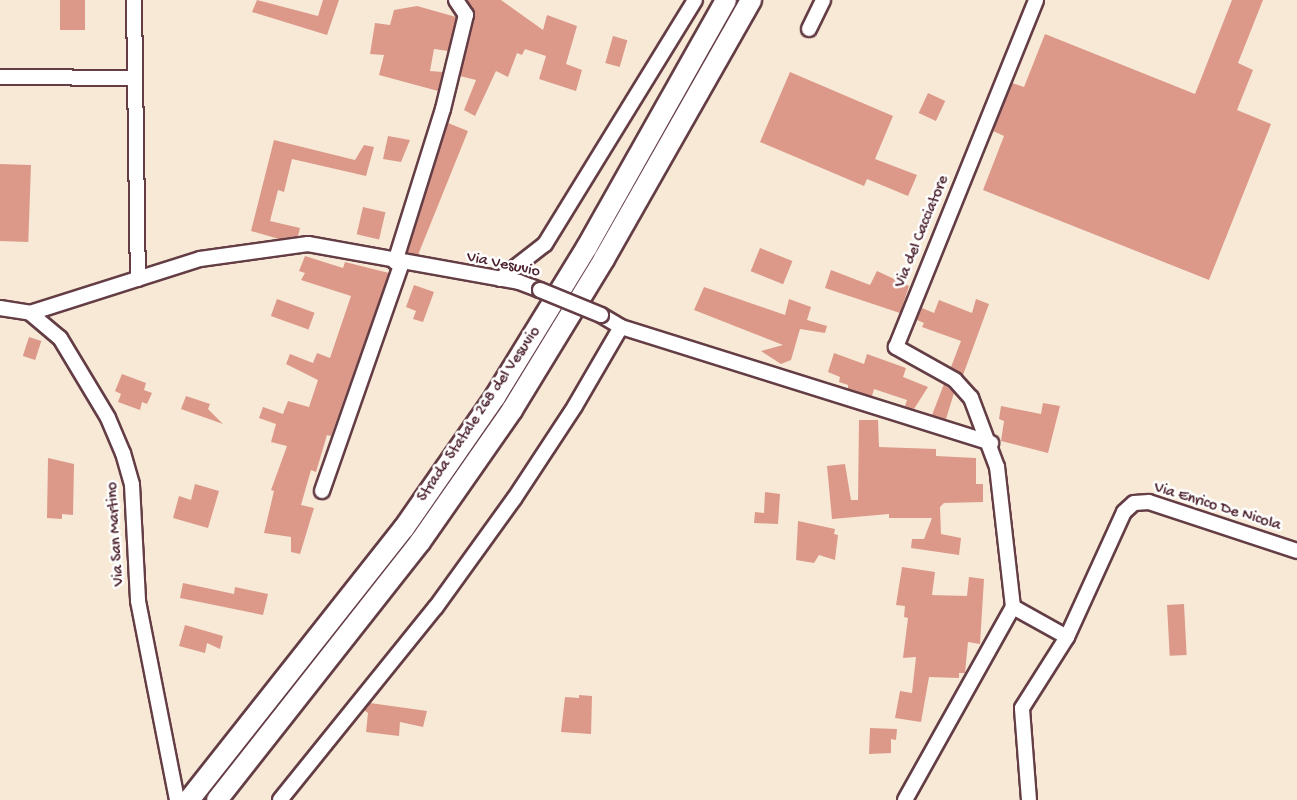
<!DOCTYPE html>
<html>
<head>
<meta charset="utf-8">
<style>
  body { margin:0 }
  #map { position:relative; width:1297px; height:800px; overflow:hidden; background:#f7e9d6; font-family:"Gochi Hand",sans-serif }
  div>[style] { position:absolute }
  .building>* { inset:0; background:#dc998a; transform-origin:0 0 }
  .roads { filter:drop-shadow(2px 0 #643d45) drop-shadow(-2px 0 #643d45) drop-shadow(0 2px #643d45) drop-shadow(0 -2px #643d45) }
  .minor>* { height:14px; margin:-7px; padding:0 7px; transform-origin:7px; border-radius:7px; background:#fff }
  .highway>* { height:20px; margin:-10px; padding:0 10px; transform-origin:10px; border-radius:10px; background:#fff }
  .bridges { filter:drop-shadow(2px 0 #643d45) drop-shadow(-2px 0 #643d45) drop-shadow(0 2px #643d45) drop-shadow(0 -2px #643d45) }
  .minor-bridge>* { height:14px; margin:-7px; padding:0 7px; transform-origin:7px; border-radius:7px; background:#fff }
  span { translate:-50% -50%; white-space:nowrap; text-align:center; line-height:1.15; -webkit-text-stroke:5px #fff; paint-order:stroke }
  .street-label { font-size:16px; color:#4a1f2b }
</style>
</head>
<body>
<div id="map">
  <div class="building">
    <div style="left:60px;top:0;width:25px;height:30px"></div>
    <div style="clip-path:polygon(257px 0,318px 16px,323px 0,339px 0,327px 35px,252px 12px)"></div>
    <div style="clip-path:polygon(467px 0,501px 0,543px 30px,547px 15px,577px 26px,566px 64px,582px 70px,576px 91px,539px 79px,546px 56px,525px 49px,522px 55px,517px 53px,508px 77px,496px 71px,475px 116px,464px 110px,476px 80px,460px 76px,475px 17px)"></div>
    <div style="clip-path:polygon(1232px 0,1263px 0,1238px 63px,1253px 70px,1237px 110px,1271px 124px,1209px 280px,983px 190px,1004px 136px,993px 131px,1012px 83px,1024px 87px,1045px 34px,1195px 94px)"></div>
    <div style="clip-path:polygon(417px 6px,456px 17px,448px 51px,434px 49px,430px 71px,443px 72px,438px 91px,379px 75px,384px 55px,370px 54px,375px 23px,390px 25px,394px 10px)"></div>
    <div style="left:613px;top:36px;width:15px;height:28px;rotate:16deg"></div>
    <div style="clip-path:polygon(790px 72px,893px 116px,875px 159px,917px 175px,908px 196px,867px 179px,864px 186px,760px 142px)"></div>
    <div style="left:928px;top:93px;width:19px;height:22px;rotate:25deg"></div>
    <div style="clip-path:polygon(448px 123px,468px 131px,418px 255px,407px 253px)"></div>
    <div style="clip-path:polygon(388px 136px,410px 140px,401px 162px,383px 159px)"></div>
    <div style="clip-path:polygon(274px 140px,355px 160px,364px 145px,374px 147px,366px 176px,292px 159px,284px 192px,278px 190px,270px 221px,300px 228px,298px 236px,279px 239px,251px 231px)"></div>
    <div style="left:0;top:164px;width:31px;height:77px;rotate:2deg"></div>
    <div style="left:363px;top:207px;width:23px;height:28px;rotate:13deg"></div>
    <div style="left:760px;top:248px;width:35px;height:25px;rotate:22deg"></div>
    <div style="clip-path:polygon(305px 256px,343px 268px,345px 262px,389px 273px,331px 436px,327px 435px,316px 472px,311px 470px,301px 505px,314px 508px,300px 554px,291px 552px,291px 537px,264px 533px,274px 491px,271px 490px,287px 446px,271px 442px,276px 424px,259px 418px,263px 407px,283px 414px,288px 401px,309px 407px,318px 380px,286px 364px,290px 354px,313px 363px,317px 353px,330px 358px,351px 296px,301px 280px,305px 273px,299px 271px)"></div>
    <div style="clip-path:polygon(831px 270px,870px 285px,877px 271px,909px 286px,900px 313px,825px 288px)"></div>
    <div style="clip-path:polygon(414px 285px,434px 292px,423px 322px,413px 319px,416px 311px,406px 307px)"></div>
    <div style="clip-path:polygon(704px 287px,785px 315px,789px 299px,811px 307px,807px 320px,827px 326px,825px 333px,800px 329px,791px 360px,781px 364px,761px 351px,783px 345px,694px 310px)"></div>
    <div style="left:277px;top:299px;width:40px;height:18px;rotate:20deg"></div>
    <div style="clip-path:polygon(976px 299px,989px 304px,963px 375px,951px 367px,961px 341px,922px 327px,924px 323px,917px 320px,922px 308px,934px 313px,939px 300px,972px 313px)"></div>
    <div style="left:29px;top:337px;width:13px;height:20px;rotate:18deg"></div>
    <div style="clip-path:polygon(834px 353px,864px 364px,867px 354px,906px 368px,903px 377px,928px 387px,914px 409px,905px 406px,907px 400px,874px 389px,872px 396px,848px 389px,848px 385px,839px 382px,840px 377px,828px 372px)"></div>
    <div style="clip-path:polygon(122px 374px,146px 383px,144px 390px,152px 393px,147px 404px,142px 402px,140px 410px,118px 402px,121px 394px,115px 391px)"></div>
    <div style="clip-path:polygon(944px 384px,954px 393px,946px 419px,932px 415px)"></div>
    <div style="clip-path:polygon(186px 396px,210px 404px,208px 409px,223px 424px,181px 409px)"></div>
    <div style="clip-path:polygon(1043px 403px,1060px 406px,1048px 453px,1001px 441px,1004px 421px,999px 419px,1001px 406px,1041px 414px)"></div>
    <div style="clip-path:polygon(859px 420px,878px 420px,879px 447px,936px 449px,936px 456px,976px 458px,976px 484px,983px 484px,983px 502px,944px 503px,940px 507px,941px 534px,961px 538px,959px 555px,911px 548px,912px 539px,924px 539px,932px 518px,889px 518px,889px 514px,832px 519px,827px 466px,845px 464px,851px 500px,858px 500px)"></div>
    <div style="clip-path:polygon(48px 458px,74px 464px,73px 515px,62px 514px,62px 519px,47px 518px)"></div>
    <div style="clip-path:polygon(195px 484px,219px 491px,208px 528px,173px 518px,179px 496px,191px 500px)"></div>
    <div style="clip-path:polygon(765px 492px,780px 494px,778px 524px,754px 523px,755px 512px,764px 513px)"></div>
    <div style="clip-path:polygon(798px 521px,835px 529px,834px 534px,838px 535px,835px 560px,819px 555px,814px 563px,796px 560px)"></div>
    <div style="clip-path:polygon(902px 567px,935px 572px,932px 595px,967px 596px,969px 577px,984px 579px,980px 644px,968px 642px,965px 673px,959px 673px,959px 678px,929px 677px,921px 722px,895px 718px,900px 691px,912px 693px,916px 657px,903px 658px,908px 618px,904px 617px,905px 606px,896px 605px)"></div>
    <div style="clip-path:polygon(183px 583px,234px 594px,235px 587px,268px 594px,263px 615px,180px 598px)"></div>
    <div style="left:1184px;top:604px;width:51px;height:17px;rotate:87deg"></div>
    <div style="clip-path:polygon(185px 625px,223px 636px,220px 649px,207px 643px,205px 653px,179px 646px)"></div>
    <div style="clip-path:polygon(579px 695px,592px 696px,591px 734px,561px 732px,565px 697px,579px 698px)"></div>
    <div style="clip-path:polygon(370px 703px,427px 711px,423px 727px,400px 722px,399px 736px,366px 732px,368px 713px,364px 710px)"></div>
    <div style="clip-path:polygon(870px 728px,897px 729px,896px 740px,891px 739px,891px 753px,869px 754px)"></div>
  </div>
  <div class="roads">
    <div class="minor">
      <div style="left:134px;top:0;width:279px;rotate:89.2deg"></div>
      <div style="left:809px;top:29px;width:32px;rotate:-64deg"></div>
      <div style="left:0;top:77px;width:135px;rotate:0.4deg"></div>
      <div style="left:395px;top:262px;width:160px;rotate:-72.6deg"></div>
      <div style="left:443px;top:109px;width:97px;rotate:-76.3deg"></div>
      <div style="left:466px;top:15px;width:18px;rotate:-124deg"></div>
      <div style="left:500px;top:279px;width:57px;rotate:-37.9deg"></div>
      <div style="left:545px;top:244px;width:286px;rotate:-58.4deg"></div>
      <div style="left:0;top:308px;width:30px;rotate:9deg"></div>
      <div style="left:30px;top:313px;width:39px;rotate:40deg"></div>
      <div style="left:60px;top:338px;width:93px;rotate:59deg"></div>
      <div style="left:108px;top:418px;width:38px;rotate:67deg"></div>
      <div style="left:123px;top:453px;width:33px;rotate:74deg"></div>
      <div style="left:132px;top:485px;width:116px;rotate:87deg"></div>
      <div style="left:138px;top:601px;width:203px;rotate:78.9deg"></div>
      <div style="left:30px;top:313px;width:178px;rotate:-17.6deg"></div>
      <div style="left:200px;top:259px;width:109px;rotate:-7.9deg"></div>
      <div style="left:308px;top:244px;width:214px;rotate:10.2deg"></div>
      <div style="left:519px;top:282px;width:22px;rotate:21deg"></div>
      <div style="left:601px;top:315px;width:23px;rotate:31deg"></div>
      <div style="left:621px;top:327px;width:388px;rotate:17.4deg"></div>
      <div style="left:322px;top:491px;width:242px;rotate:-70.7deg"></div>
      <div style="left:1067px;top:637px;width:137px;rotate:-65.5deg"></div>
      <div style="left:1124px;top:512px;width:13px;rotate:-42deg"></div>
      <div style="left:1134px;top:503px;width:15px;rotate:-4deg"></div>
      <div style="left:1149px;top:502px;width:156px;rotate:18.3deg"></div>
      <div style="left:280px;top:800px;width:248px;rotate:-51.1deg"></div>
      <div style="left:436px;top:607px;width:133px;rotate:-54.2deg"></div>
      <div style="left:514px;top:499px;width:111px;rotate:-56.7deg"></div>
      <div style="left:575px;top:406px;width:91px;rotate:-59.8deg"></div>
      <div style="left:905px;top:800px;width:221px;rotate:-60.8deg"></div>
      <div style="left:1029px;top:800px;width:92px;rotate:-94.4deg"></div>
      <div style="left:1022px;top:708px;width:84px;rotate:-57.6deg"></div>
      <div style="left:1067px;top:637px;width:62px;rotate:-150.9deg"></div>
      <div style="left:1013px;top:607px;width:141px;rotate:-96.5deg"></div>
      <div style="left:997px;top:467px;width:74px;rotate:-110.6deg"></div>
      <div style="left:971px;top:398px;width:24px;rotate:-132deg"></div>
      <div style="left:955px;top:380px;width:68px;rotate:-150.8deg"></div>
      <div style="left:896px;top:347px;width:374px;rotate:-68deg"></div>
    </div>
    <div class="highway">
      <div style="left:189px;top:800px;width:347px;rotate:-51.7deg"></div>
      <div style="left:404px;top:528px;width:160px;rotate:-55.2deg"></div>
      <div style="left:495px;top:397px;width:176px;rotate:-58.5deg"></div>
      <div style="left:587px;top:247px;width:283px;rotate:-60.6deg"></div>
      <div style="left:217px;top:800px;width:328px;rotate:-51.8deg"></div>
      <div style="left:420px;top:542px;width:161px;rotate:-55.1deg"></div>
      <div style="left:512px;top:410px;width:177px;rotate:-58.6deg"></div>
      <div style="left:604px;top:259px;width:298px;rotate:-60.4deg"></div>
    </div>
  </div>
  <div class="bridges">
    <div class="minor-bridge">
      <div style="left:540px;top:290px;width:66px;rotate:22.3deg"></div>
    </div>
  </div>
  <div class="street-label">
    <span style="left:923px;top:232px;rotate:-68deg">Via del Cacciatore</span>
    <span style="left:503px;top:266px;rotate:12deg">Via Vesuvio</span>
    <span style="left:480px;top:415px;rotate:-56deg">Strada Statale 268 del Vesuvio</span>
    <span style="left:1217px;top:508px;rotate:17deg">Via Enrico De Nicola</span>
    <span style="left:117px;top:534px;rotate:-94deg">Via San Martino</span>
  </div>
</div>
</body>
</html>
